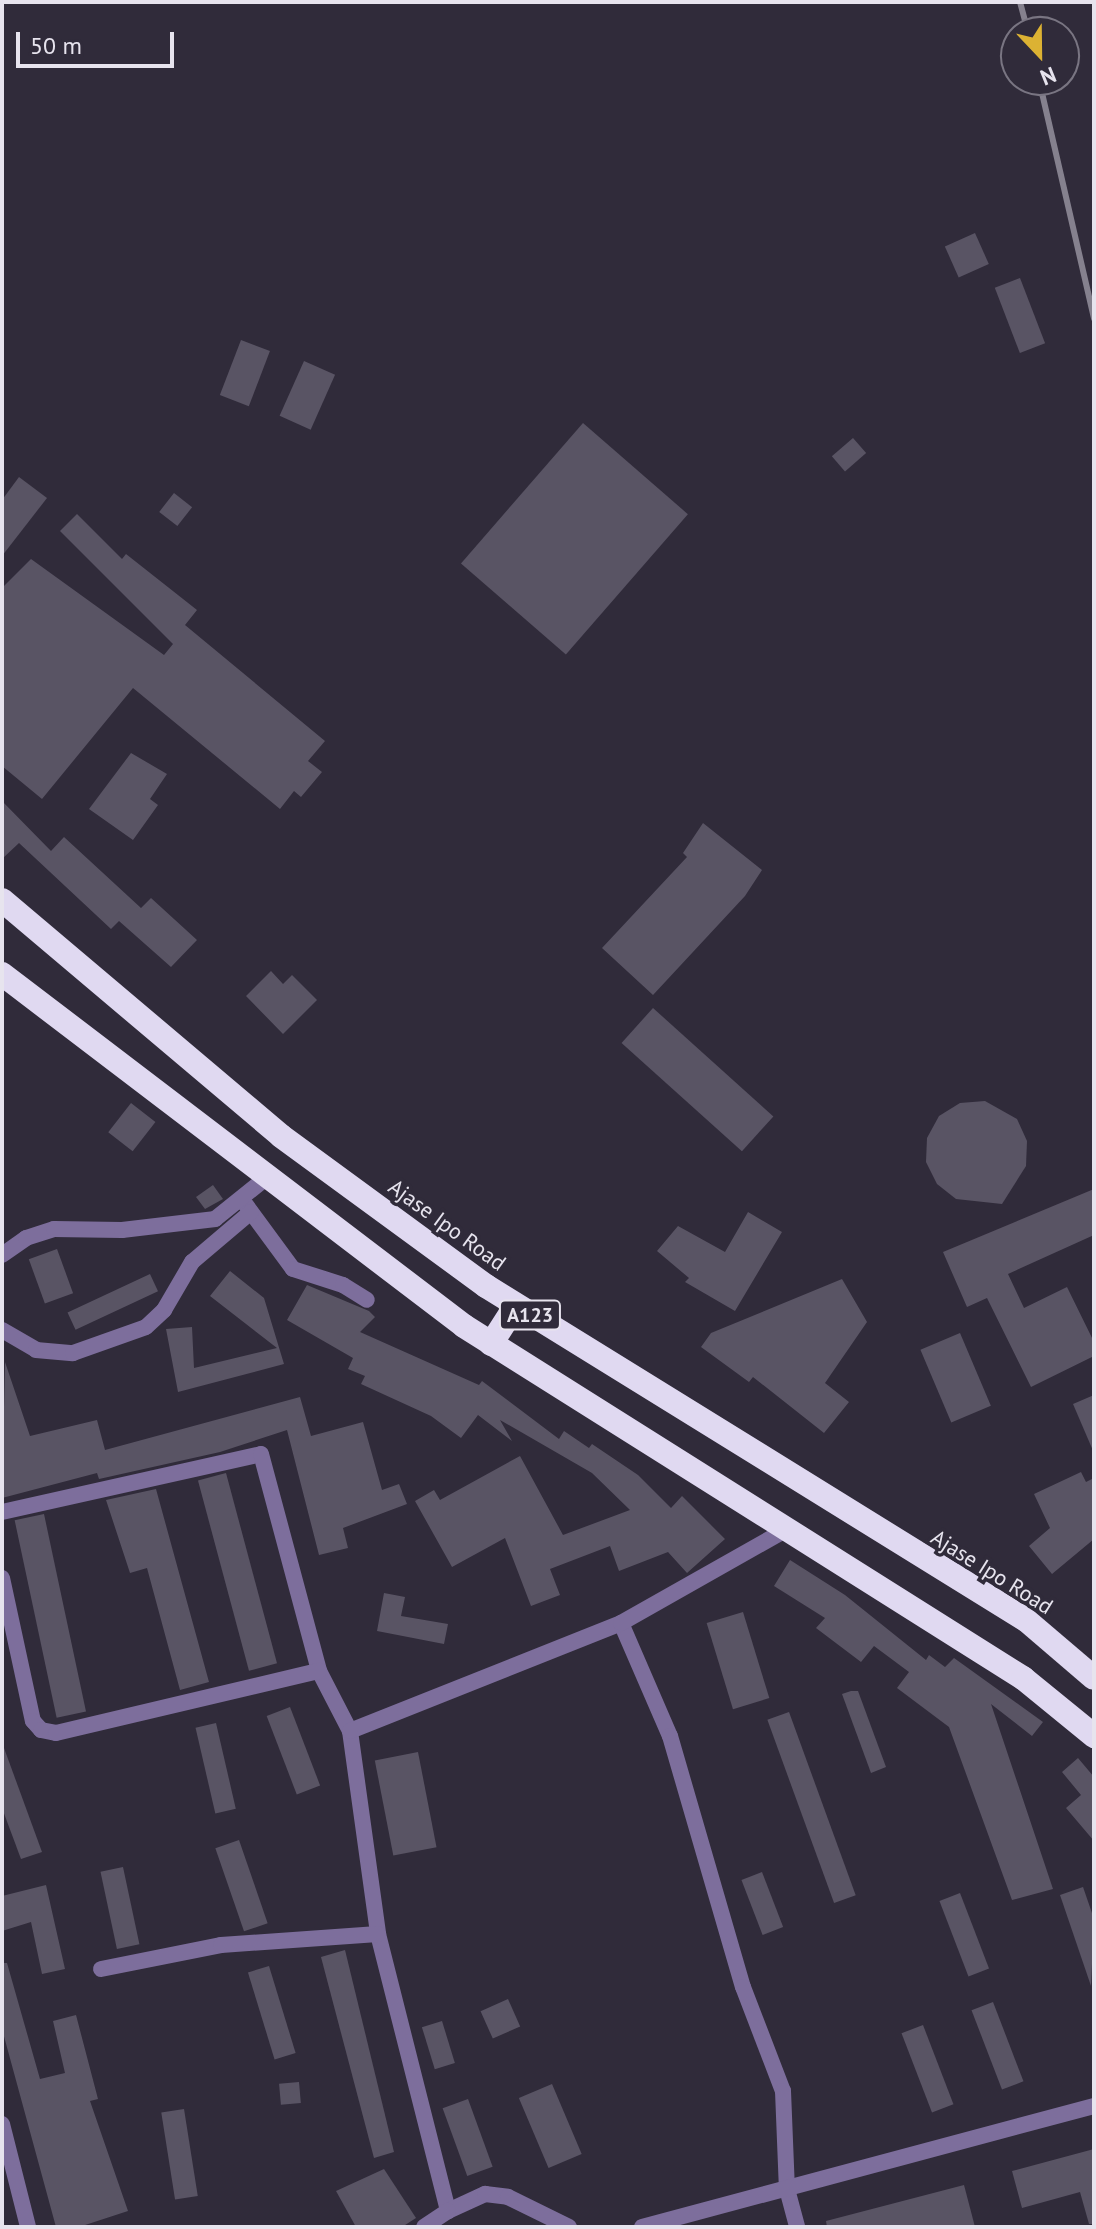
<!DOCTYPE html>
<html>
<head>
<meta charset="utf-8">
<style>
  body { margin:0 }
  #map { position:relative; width:1096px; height:2229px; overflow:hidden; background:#302b3a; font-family:"PT Sans",sans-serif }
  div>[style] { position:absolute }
  .building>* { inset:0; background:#595464; transform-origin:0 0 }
  .street>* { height:16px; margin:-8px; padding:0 8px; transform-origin:8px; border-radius:8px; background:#7d6e9c }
  .highway>* { height:24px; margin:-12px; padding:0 12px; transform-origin:12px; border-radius:12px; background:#e0d9f1 }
  .rail>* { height:6px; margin:-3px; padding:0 3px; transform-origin:3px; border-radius:3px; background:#85818e }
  span { translate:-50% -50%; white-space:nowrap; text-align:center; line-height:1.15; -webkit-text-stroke:7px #302b3a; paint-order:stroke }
  .shield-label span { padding:2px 6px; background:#302b3a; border:2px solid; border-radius:6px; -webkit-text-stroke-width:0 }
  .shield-label { font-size:20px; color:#e7e4ee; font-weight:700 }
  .street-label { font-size:22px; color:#e7e4ee }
  .frame { position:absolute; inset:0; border:4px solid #e7e4ee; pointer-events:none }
  .north { position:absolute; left:1000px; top:16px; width:80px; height:80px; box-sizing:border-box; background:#302b3a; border:2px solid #797582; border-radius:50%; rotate:158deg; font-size:22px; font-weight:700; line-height:32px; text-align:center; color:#e7e4ee }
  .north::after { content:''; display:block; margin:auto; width:28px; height:36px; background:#dcb233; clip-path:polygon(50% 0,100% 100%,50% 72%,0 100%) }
  .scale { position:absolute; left:16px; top:32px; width:158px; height:36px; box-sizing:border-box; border:4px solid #e7e4ee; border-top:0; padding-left:10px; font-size:24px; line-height:28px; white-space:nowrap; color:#e7e4ee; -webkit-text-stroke:6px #302b3a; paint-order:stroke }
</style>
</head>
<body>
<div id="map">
  <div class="building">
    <div style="left:975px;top:233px;width:34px;height:33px;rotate:66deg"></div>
    <div style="left:1020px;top:278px;width:70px;height:27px;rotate:69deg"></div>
    <div style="left:241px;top:340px;width:31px;height:59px;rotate:21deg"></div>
    <div style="left:304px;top:361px;width:34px;height:60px;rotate:24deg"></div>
    <div style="left:583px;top:423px;width:139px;height:186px;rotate:41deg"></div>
    <div style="left:853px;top:438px;width:20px;height:28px;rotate:49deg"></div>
    <div style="clip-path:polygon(19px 477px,47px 498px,2px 556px,2px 500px)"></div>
    <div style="left:174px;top:493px;width:23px;height:24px;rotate:38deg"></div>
    <div style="clip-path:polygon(77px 514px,122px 559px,126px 554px,197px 610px,185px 625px,325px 741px,308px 761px,322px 772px,301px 797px,294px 791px,280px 809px,133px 688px,42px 799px,2px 766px,2px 588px,31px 559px,164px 655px,173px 644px,60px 531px)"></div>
    <div style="clip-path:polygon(131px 753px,167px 774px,150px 799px,158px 805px,133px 840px,89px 809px)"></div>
    <div style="clip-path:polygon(2px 801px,51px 851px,64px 837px,141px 908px,151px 898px,197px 940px,171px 967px,119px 921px,111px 929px,19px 843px,2px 859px)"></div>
    <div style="clip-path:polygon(703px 823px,762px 870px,745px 896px,653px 995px,602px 948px,687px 857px,683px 853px)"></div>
    <div style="clip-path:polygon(271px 971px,283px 984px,292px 975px,317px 1000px,283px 1034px,246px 996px)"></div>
    <div style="left:653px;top:1008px;width:162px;height:47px;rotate:42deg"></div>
    <div style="clip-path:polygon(985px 1101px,1017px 1119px,1027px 1141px,1026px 1166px,1002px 1204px,956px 1199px,937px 1184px,926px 1162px,927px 1138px,939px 1116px,960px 1103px)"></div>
    <div style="left:131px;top:1103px;width:31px;height:37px;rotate:38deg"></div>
    <div style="clip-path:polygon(213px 1185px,223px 1199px,205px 1209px,196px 1197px)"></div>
    <div style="clip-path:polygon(1094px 1189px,1094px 1235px,1008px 1274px,1024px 1308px,1067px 1287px,1094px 1342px,1094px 1356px,1031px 1387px,987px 1298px,967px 1307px,943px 1252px)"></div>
    <div style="clip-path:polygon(748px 1212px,782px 1232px,735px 1311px,685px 1282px,689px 1278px,657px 1251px,678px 1226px,725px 1252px)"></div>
    <div style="left:57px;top:1249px;width:47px;height:30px;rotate:70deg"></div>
    <div style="clip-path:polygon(230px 1271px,264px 1298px,284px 1364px,178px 1392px,166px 1329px,192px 1327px,194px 1368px,277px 1348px,210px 1296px)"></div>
    <div style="left:150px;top:1274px;width:19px;height:91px;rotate:65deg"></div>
    <div style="clip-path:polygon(842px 1279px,867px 1322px,825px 1383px,849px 1402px,824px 1433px,753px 1377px,749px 1382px,701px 1347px,711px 1333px)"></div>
    <div style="clip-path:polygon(307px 1285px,369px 1311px,375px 1317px,360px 1332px,479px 1385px,482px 1381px,559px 1439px,564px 1431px,589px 1448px,592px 1444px,638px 1475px,671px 1508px,682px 1496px,725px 1539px,687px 1573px,668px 1552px,619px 1571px,610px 1546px,550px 1569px,560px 1595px,531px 1606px,505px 1538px,452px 1567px,415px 1501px,434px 1490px,440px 1500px,520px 1456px,563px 1535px,630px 1510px,592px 1473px,500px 1420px,512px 1441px,478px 1415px,461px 1438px,431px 1416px,361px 1384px,365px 1376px,348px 1369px,353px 1358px,287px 1320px)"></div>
    <div style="left:960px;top:1333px;width:79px;height:43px;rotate:67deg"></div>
    <div style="clip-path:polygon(5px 1362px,30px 1436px,97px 1420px,105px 1450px,300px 1397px,311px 1436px,363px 1422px,382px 1490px,399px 1484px,407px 1504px,343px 1528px,348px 1548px,319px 1555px,287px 1430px,220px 1452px,99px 1479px,97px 1473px,2px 1498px)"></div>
    <div style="clip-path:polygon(1094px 1395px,1094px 1453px,1073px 1404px)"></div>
    <div style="clip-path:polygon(1081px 1472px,1086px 1482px,1094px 1478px,1094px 1539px,1052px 1574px,1029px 1546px,1050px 1528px,1034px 1494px)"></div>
    <div style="left:226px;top:1473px;width:197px;height:29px;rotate:75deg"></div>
    <div style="clip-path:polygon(156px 1489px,209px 1682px,180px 1690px,147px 1568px,130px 1573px,106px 1500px)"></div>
    <div style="left:44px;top:1514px;width:202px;height:30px;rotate:78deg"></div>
    <div style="clip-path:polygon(790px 1560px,845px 1595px,926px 1660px,929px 1655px,945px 1667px,954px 1658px,1043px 1722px,1032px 1736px,991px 1704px,1053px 1889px,1012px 1900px,949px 1727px,897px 1688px,909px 1672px,874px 1646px,861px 1662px,816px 1628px,825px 1618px,774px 1586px)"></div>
    <div style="clip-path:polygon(384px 1593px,405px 1597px,401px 1616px,448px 1624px,444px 1644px,377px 1631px)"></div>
    <div style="left:743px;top:1612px;width:90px;height:38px;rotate:73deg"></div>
    <div style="clip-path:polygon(851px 1691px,858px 1691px,886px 1767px,871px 1773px,842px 1694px)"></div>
    <div style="left:290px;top:1707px;width:84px;height:25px;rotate:69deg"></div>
    <div style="left:789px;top:1712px;width:195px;height:23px;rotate:70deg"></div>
    <div style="left:216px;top:1723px;width:88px;height:21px;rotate:77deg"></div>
    <div style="clip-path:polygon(4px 1748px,42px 1852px,21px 1859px,2px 1808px)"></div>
    <div style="left:418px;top:1752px;width:97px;height:44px;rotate:79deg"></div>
    <div style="clip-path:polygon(1078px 1758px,1094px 1777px,1094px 1841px,1066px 1808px,1081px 1795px,1062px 1772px)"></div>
    <div style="left:239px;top:1840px;width:88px;height:25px;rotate:71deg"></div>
    <div style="left:123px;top:1867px;width:79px;height:23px;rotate:78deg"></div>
    <div style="left:762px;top:1872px;width:59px;height:22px;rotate:69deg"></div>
    <div style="clip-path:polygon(46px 1885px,65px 1969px,42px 1974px,31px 1922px,2px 1931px,2px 1896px)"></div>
    <div style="clip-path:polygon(1083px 1887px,1094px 1919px,1091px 1986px,1060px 1895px)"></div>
    <div style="left:960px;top:1893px;width:81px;height:22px;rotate:69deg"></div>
    <div style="clip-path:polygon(345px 1950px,394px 2152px,374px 2158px,321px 1957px)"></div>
    <div style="clip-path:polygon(2px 1963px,7px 1963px,40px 2079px,65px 2073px,53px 2021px,76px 2015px,98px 2099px,90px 2101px,128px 2211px,79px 2227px,56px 2227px,2px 2029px)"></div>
    <div style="left:269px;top:1966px;width:91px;height:22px;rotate:73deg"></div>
    <div style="left:508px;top:1999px;width:30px;height:30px;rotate:66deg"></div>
    <div style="left:993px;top:2002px;width:85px;height:23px;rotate:69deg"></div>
    <div style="left:442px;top:2021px;width:44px;height:21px;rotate:73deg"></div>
    <div style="left:923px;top:2025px;width:85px;height:23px;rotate:69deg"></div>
    <div style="left:299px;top:2082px;width:21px;height:20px;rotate:85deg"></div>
    <div style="left:552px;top:2084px;width:76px;height:36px;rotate:67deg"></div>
    <div style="left:468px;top:2099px;width:72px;height:27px;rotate:70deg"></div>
    <div style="left:184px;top:2109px;width:88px;height:23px;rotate:81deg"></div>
    <div style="clip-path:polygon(1094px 2149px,1094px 2224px,1089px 2224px,1080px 2192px,1022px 2208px,1012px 2171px)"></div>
    <div style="clip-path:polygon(384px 2169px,416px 2218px,402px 2227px,356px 2227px,336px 2191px)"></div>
    <div style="clip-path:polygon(964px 2185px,975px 2227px,827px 2227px,826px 2221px)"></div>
  </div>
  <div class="street">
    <div style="left:246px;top:1205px;width:79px;rotate:53.7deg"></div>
    <div style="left:293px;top:1269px;width:52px;rotate:17.7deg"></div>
    <div style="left:343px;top:1285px;width:28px;rotate:32deg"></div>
    <div style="left:2px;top:1255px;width:29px;rotate:-35deg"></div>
    <div style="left:26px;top:1238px;width:29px;rotate:-18deg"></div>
    <div style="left:54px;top:1229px;width:68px;rotate:0.8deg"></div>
    <div style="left:122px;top:1230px;width:94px;rotate:-6.7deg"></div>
    <div style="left:215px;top:1219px;width:65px;rotate:-38.8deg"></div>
    <div style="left:2px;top:1330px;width:39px;rotate:30deg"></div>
    <div style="left:36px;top:1350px;width:37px;rotate:5deg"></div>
    <div style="left:73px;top:1353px;width:77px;rotate:-19.6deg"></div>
    <div style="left:146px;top:1327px;width:25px;rotate:-43deg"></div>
    <div style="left:164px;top:1310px;width:56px;rotate:-59.7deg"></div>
    <div style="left:192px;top:1262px;width:77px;rotate:-40.3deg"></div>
    <div style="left:2px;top:1512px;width:265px;rotate:-12.6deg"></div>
    <div style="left:261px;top:1454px;width:225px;rotate:75deg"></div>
    <div style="left:319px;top:1671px;width:68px;rotate:62.7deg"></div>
    <div style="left:350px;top:1731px;width:205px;rotate:82.1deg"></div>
    <div style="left:378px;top:1934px;width:286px;rotate:75.8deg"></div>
    <div style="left:448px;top:2211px;width:41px;rotate:-24.7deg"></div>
    <div style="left:485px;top:2194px;width:23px;rotate:7deg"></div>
    <div style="left:508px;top:2197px;width:68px;rotate:26.2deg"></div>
    <div style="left:2px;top:1578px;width:146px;rotate:77.8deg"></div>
    <div style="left:33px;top:1721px;width:12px;rotate:48deg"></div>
    <div style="left:41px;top:1730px;width:15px;rotate:11deg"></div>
    <div style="left:56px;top:1733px;width:270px;rotate:-13.3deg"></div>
    <div style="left:621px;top:1623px;width:123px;rotate:66.6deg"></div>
    <div style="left:670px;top:1736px;width:261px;rotate:73.8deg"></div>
    <div style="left:743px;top:1987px;width:111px;rotate:69deg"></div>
    <div style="left:783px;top:2091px;width:98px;rotate:87.7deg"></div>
    <div style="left:787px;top:2189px;width:39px;rotate:75deg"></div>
    <div style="left:350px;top:1731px;width:292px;rotate:-21.7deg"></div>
    <div style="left:621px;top:1623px;width:191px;rotate:-29.5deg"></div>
    <div style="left:101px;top:1969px;width:122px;rotate:-11.3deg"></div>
    <div style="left:221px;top:1945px;width:157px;rotate:-4deg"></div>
    <div style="left:2px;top:2124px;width:106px;rotate:75.8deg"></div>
    <div style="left:424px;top:2227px;width:29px;rotate:-34deg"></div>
    <div style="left:642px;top:2227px;width:468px;rotate:-15deg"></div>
  </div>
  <div class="highway">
    <div style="left:2px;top:900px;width:365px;rotate:40.2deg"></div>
    <div style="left:281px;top:1136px;width:254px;rotate:36.2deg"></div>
    <div style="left:486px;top:1286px;width:635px;rotate:31.74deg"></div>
    <div style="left:1026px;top:1620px;width:89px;rotate:40.5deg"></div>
    <div style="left:2px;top:974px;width:581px;rotate:37.3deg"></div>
    <div style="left:464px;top:1326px;width:661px;rotate:32.2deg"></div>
    <div style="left:1023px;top:1678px;width:92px;rotate:39.2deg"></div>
    <div style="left:491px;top:1344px;width:46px;rotate:-57.3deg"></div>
  </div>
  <div class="rail">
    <div style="left:1020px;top:2px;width:31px;rotate:75deg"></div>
    <div style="left:1039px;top:80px;width:245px;rotate:77deg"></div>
  </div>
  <div class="shield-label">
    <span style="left:530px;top:1315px">A123</span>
  </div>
  <div class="street-label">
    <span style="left:447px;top:1225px;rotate:36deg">Ajase Ipo Road</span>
    <span style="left:992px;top:1572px;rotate:32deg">Ajase Ipo Road</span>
  </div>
  <div class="frame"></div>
  <div class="north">N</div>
  <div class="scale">50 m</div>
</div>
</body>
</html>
